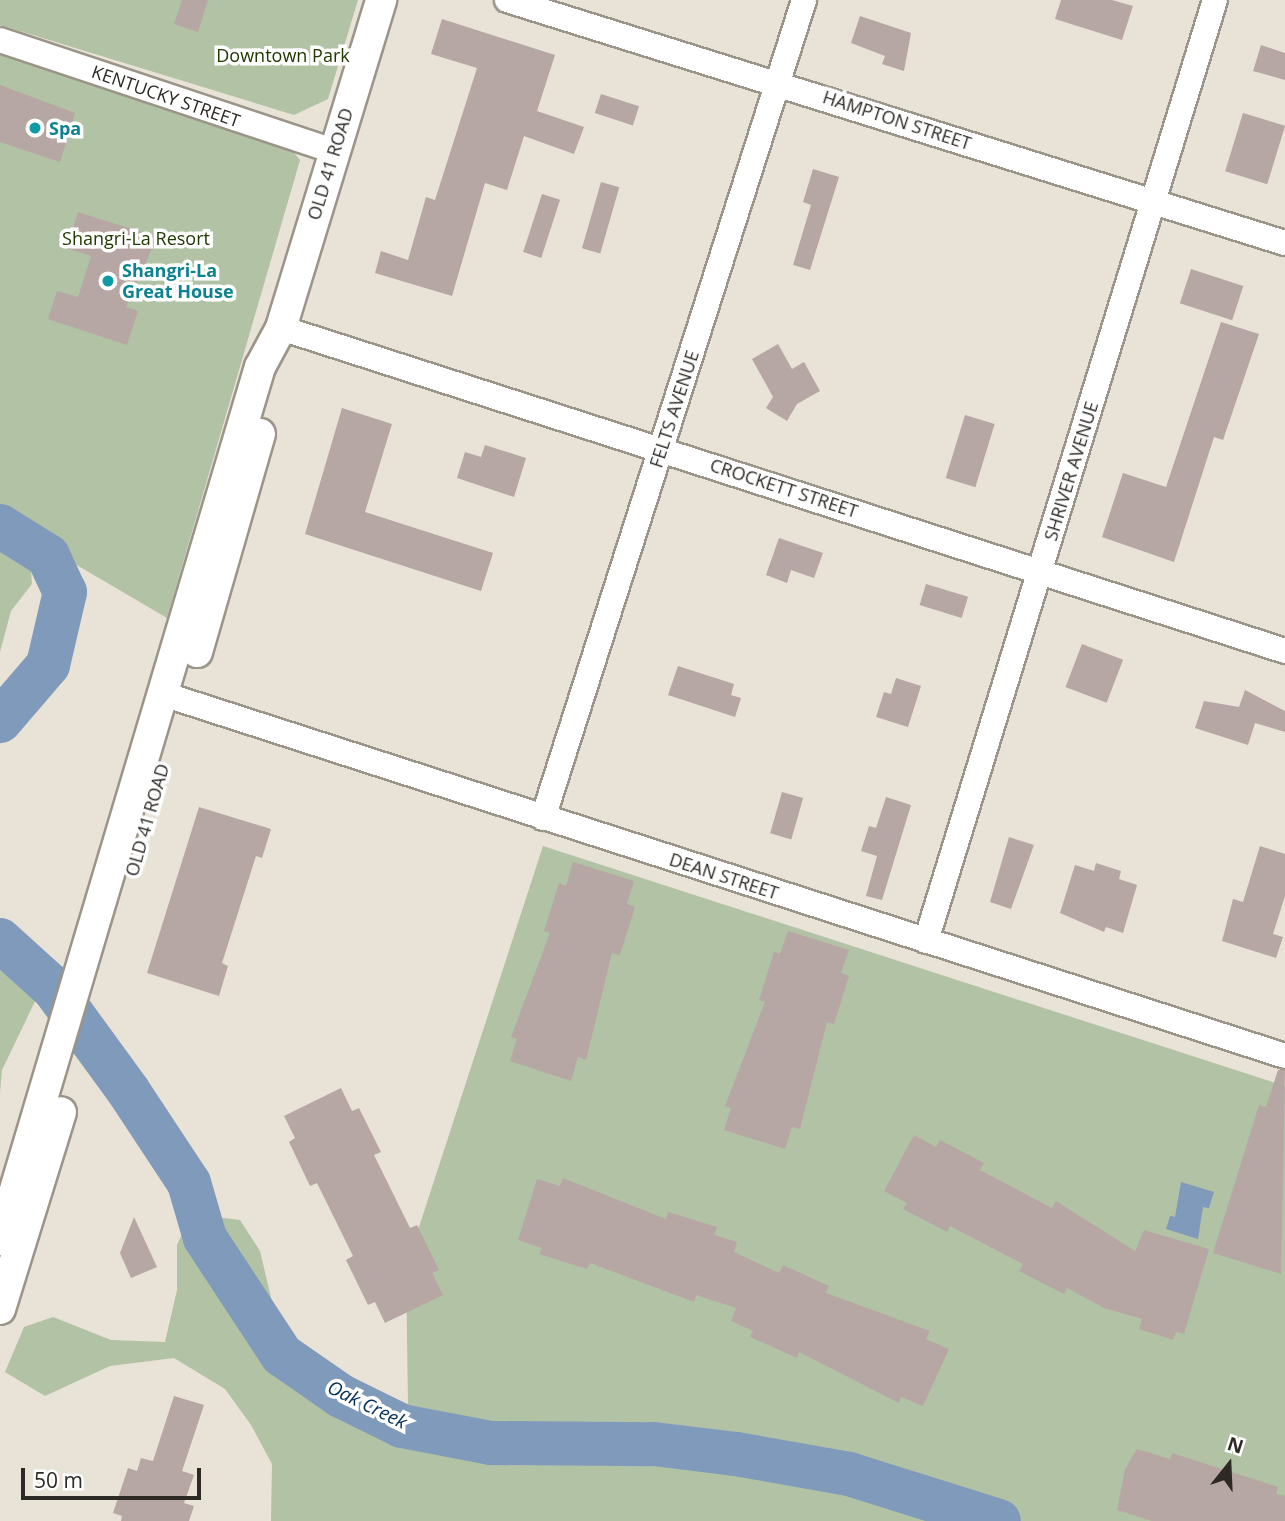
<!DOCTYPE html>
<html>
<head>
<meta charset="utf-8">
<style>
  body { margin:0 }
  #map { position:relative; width:1285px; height:1521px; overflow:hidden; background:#e9e2d6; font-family:"Open Sans",sans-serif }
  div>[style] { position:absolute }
  .green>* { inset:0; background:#b2c2a5 }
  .water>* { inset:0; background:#7f9aba }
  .river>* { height:44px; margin:-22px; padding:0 22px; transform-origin:22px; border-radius:22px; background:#7f9aba }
  .building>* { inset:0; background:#b6a7a4; transform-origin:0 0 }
  .roads { filter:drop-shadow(2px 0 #9b9488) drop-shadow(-2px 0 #9b9488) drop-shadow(0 2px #9b9488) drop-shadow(0 -2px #9b9488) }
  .minor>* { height:24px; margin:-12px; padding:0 12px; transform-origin:12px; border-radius:12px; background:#fff }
  .tertiary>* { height:30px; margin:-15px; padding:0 15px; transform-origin:15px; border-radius:15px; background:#fff }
  .dots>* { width:19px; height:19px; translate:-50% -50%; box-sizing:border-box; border:4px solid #fff; border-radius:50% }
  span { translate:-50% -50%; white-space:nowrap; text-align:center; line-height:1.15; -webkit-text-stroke:7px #fff; paint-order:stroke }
  .park-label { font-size:18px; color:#203900 }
  .street-label { font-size:18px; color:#2d2a25 }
  .culture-label { font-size:18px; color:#0d838f; font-weight:700 }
  .left { translate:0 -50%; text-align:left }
  .water-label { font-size:19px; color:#063059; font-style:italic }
  .north { position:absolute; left:1194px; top:1430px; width:70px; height:70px; -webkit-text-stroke:5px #fff; paint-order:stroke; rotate:18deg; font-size:19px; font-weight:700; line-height:28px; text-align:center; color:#2d2a25 }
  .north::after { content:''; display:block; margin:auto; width:24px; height:32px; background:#2d2a25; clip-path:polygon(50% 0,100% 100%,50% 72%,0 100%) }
  .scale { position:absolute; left:21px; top:1468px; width:180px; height:32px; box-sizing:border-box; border:4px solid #2d2a25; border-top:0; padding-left:9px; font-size:21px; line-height:24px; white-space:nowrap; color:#2d2a25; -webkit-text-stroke:5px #fff; paint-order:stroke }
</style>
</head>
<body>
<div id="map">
  <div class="green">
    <div style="clip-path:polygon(0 0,358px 0,328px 99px,294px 115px,0 25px)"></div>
    <div style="clip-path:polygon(0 51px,285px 142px,300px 160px,167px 618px,0 520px)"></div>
    <div style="clip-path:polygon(0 540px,30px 559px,32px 584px,11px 611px,0 652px)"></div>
    <div style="clip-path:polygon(543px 846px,1285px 1086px,1285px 1521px,271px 1521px,272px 1464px,251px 1425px,225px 1389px,174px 1358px,110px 1366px,45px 1396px,5px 1372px,24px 1327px,53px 1317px,111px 1340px,165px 1342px,177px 1290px,177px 1245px,191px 1214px,240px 1220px,260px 1251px,282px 1344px,310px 1378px,367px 1406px,408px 1404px,406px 1267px)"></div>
    <div style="clip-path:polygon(0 951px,40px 991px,2px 1070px,0 1093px)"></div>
  </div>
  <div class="water">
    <div style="clip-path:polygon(1181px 1182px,1214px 1192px,1209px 1208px,1203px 1207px,1198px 1239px,1166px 1229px,1170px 1216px,1175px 1217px)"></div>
  </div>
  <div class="river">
    <div style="left:0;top:526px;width:57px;rotate:32deg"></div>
    <div style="left:48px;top:556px;width:40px;rotate:65deg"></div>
    <div style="left:65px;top:592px;width:75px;rotate:103.1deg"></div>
    <div style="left:48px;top:665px;width:74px;rotate:130.6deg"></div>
    <div style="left:0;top:940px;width:73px;rotate:42.2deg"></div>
    <div style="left:54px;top:989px;width:127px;rotate:53.9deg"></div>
    <div style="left:129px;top:1092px;width:109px;rotate:56.6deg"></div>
    <div style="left:189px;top:1183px;width:57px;rotate:73.8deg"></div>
    <div style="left:205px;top:1238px;width:140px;rotate:56.7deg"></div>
    <div style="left:282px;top:1355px;width:72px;rotate:34.8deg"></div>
    <div style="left:341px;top:1396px;width:68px;rotate:26.2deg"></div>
    <div style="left:402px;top:1426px;width:91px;rotate:10.8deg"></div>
    <div style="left:491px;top:1443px;width:163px;rotate:0.4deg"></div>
    <div style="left:654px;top:1444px;width:83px;rotate:7deg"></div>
    <div style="left:736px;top:1454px;width:115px;rotate:10deg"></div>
    <div style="left:849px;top:1474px;width:157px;rotate:17.4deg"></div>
  </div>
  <div class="building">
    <div style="clip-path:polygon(182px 0,208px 0,198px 32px,174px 24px)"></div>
    <div style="clip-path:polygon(1061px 0,1112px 0,1133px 6px,1122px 40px,1055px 19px)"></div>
    <div style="clip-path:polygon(860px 16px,911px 33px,904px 71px,882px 64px,885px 56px,851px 43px)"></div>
    <div style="clip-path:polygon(442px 19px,555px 55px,537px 111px,584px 127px,574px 154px,524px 136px,507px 190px,485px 183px,452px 296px,375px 273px,381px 251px,408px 260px,426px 197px,435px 200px,477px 68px,431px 54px)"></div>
    <div style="clip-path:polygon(1261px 45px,1285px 53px,1285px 80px,1253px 71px)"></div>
    <div style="clip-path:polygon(0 85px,75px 113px,60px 162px,0 142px)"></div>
    <div style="left:601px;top:94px;width:40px;height:20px;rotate:18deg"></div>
    <div style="left:1243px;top:113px;width:44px;height:61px;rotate:17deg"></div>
    <div style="clip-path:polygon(813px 169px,839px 177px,810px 270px,793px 265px,811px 205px,803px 202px)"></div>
    <div style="left:601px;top:182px;width:19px;height:69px;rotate:16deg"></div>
    <div style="left:542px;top:194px;width:19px;height:61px;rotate:18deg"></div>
    <div style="clip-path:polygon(78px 212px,157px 237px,126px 307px,138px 311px,127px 345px,48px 319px,57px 291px,78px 297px,91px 256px,67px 248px)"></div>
    <div style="left:1191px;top:269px;width:55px;height:36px;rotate:18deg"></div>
    <div style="clip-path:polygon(1221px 322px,1259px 334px,1223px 440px,1214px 437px,1174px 562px,1102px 537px,1123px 473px,1166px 487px)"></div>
    <div style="clip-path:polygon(778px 344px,792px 369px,804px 362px,820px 391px,797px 404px,787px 421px,766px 408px,773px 397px,752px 359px)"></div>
    <div style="clip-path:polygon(342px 408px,392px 424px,365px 512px,493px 553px,481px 591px,305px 534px)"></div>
    <div style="left:965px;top:415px;width:31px;height:66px;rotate:17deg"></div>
    <div style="clip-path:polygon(485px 445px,526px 458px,514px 497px,457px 478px,465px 452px,481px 457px)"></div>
    <div style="clip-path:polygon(779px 538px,823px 553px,814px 578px,791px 570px,787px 583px,766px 575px)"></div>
    <div style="left:926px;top:584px;width:44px;height:22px;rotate:17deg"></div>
    <div style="left:1082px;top:644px;width:44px;height:46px;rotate:21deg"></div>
    <div style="clip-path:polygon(678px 666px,734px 684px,731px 695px,741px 698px,735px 717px,668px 695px)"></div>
    <div style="clip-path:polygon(896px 678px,921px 686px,908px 727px,876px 717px,884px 692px,891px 694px)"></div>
    <div style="clip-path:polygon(1245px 690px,1285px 711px,1285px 732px,1255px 723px,1248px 745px,1195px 728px,1204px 701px,1239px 707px)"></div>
    <div style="left:782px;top:792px;width:22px;height:43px;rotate:16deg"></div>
    <div style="clip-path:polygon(886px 797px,911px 805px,882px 900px,866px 896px,877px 856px,861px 851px,869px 826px,876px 828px)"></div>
    <div style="clip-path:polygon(199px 807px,271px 829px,262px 858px,256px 856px,222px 963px,228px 966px,219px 996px,147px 973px)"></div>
    <div style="clip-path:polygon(1009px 837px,1034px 845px,1011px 909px,990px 902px)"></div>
    <div style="clip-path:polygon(1260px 846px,1285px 854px,1285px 896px,1273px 934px,1283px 937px,1276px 958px,1222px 941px,1233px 899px,1243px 902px)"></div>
    <div style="clip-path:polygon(573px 862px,634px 881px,627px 904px,635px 907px,620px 955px,612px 953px,586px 1060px,578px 1057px,571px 1081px,510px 1061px,517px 1039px,511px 1037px,550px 933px,544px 931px,559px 883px,566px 886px)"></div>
    <div style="clip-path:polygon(1096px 863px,1121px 871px,1119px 879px,1137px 885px,1123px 933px,1106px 927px,1104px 932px,1060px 913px,1075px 865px,1094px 871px)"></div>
    <div style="clip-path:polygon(788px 931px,849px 950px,841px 973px,849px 976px,834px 1024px,827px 1022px,800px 1129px,792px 1127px,785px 1149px,724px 1130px,731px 1108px,725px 1106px,765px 1002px,759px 1000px,774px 952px,780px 954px)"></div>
    <div style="clip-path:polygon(1278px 1070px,1285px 1070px,1281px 1274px,1213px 1253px,1259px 1105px,1266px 1107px)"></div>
    <div style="clip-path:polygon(341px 1088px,352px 1111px,359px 1108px,381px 1152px,374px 1155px,410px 1228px,417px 1225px,439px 1270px,432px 1273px,443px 1295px,385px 1323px,375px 1302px,368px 1305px,346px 1260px,353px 1256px,317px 1183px,310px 1186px,289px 1142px,295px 1138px,284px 1116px)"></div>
    <div style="clip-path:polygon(914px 1135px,936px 1147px,940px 1140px,984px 1163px,980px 1170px,1052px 1208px,1056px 1201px,1135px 1251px,1144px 1230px,1209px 1249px,1184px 1334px,1176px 1332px,1173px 1340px,1139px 1329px,1142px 1319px,1104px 1308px,1067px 1288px,1064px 1294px,1019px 1271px,1023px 1264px,950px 1226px,947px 1232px,903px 1209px,907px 1203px,884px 1191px)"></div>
    <div style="clip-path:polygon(563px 1178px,666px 1219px,668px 1212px,717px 1227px,714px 1235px,737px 1242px,734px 1252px,779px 1273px,783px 1265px,829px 1286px,826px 1293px,930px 1331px,926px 1339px,949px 1349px,923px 1406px,901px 1397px,899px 1403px,799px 1352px,797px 1358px,750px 1337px,753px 1331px,731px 1321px,736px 1308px,696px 1295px,694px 1302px,590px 1263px,587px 1269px,539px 1254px,542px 1248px,518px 1240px,537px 1179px,560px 1186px)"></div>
    <div style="clip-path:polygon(134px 1217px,157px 1267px,131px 1278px,120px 1253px)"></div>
    <div style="clip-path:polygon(174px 1396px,204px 1405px,182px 1471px,194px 1475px,184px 1503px,194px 1506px,189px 1521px,121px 1521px,122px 1516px,113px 1513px,128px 1468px,137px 1471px,141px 1458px,153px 1461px)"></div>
    <div style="clip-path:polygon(1137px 1449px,1170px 1459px,1172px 1453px,1278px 1487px,1276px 1494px,1285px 1496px,1285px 1521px,1152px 1521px,1117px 1510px,1125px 1469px)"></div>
  </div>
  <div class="roads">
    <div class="minor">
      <div style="left:507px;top:0;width:815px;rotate:17.35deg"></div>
      <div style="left:0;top:40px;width:351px;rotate:18.4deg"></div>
      <div style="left:281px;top:328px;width:1055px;rotate:17.83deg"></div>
      <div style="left:163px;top:694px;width:1179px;rotate:17.88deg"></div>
      <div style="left:543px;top:818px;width:859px;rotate:-72.3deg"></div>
      <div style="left:926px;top:941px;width:984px;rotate:-72.93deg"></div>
    </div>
    <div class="tertiary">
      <div style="left:197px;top:652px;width:227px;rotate:-73.9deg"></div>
      <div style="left:0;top:1240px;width:911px;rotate:-73.42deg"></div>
      <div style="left:260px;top:367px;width:44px;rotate:-61.7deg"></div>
      <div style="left:281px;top:328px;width:343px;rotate:-73deg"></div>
      <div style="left:0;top:1309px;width:206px;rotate:-72.8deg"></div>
    </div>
  </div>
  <div class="dots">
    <div style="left:35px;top:128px;background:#0f9aa8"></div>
    <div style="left:108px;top:281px;background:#0f9aa8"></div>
  </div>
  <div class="park-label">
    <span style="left:283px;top:55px">Downtown Park</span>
    <span style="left:136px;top:238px">Shangri-La Resort</span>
  </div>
  <div class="street-label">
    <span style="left:166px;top:96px;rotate:19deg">KENTUCKY STREET</span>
    <span style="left:897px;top:120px;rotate:18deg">HAMPTON STREET</span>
    <span style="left:330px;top:164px;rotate:-73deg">OLD 41 ROAD</span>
    <span style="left:674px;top:409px;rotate:-72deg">FELTS AVENUE</span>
    <span style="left:1071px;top:471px;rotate:-73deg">SHRIVER AVENUE</span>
    <span style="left:784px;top:488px;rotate:18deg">CROCKETT STREET</span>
    <span style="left:147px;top:820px;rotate:-74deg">OLD 41 ROAD</span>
    <span style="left:724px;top:876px;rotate:18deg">DEAN STREET</span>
  </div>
  <div class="culture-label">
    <span class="left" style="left:49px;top:128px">Spa</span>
    <span class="left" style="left:122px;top:281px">Shangri-La<br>Great House</span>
  </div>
  <div class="water-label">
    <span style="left:367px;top:1405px;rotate:26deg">Oak Creek</span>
  </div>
  <div class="north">N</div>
  <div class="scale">50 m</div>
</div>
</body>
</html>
